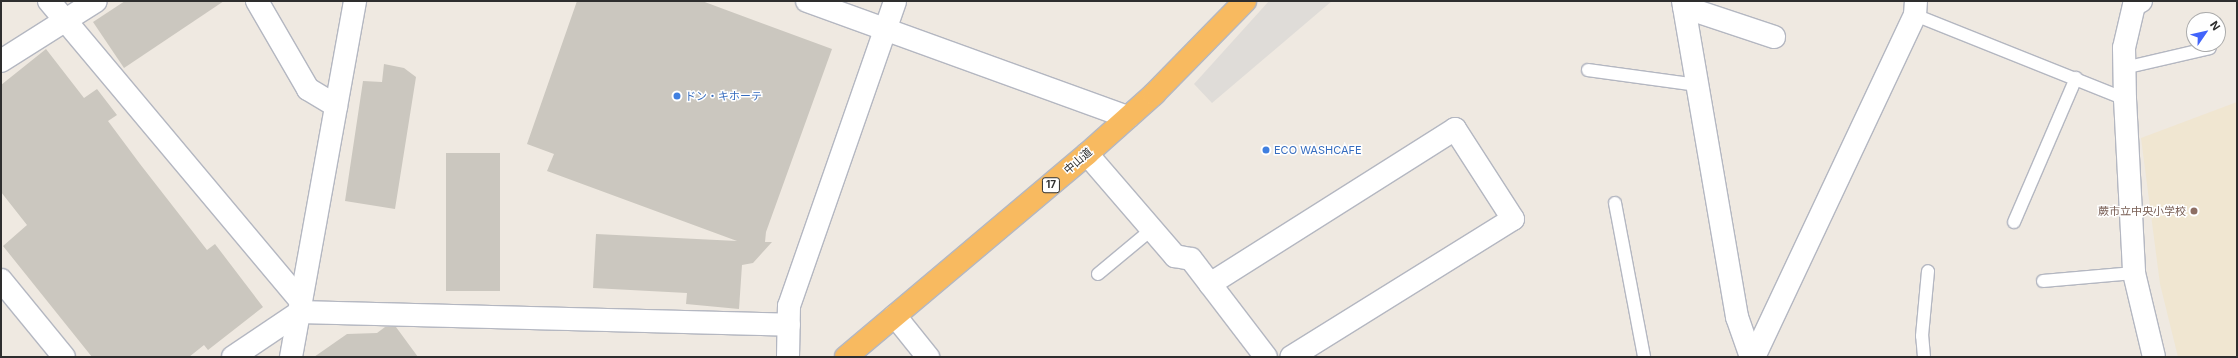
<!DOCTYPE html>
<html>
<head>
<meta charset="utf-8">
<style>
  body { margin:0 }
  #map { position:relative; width:2238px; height:358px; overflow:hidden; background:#efe9e1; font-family:Inter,"Noto Sans JP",sans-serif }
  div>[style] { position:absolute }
  .education>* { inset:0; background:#f0e6d1 }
  .plaza>* { inset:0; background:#dfdcd8 }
  .building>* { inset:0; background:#cbc7bf; transform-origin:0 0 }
  .roads { filter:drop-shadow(1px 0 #b4b7c1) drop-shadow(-1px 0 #b4b7c1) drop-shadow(0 1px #b4b7c1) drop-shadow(0 -1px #b4b7c1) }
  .service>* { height:12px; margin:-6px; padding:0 6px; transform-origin:6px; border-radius:6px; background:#fff }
  .minor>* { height:22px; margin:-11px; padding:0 11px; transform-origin:11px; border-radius:11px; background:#fff }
  .tertiary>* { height:22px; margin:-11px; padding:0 11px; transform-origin:11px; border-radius:11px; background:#fff }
  .trunk>* { height:22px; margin:-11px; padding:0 11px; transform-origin:11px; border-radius:11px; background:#f8ba60 }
  .dots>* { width:11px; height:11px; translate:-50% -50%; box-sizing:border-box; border:2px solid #fff; border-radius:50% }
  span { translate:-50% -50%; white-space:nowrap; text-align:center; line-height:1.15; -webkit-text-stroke:3px #fff; paint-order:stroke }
  .shield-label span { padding:1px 3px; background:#fff; border:1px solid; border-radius:3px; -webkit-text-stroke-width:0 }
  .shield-label { font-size:10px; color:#2e2e2e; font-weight:700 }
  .shop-label { font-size:11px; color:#366cbe }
  .left { translate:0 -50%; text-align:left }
  .street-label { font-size:11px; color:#2e2e2e }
  .education-label { font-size:11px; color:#785e54 }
  .right { translate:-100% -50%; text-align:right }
  .frame { position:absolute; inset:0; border:2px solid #2e2e2e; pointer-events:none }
  .north { position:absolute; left:2186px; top:12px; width:40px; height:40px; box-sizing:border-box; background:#fff; border:1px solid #ababab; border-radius:50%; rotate:56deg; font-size:11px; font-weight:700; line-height:16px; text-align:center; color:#2e2e2e }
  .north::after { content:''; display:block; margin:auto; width:14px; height:18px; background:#4264fb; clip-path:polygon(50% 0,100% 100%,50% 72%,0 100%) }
</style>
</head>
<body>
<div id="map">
  <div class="education">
    <div style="clip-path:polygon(2237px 102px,2237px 357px,2178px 357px,2160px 284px,2141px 138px)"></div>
  </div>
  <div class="plaza">
    <div style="clip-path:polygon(1269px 1px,1332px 1px,1212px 103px,1194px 84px)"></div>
  </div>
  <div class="building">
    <div style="clip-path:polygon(125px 1px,224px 1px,124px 68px,93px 22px)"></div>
    <div style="clip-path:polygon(577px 1px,702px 1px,832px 49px,766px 232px,765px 242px,772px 242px,753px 263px,742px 265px,739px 309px,686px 304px,687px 293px,593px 288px,596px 234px,737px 241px,547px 171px,554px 154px,527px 144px)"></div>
    <div style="clip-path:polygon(46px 49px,84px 98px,97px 89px,117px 115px,108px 121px,140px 164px,207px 250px,215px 244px,263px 307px,208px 350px,204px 345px,189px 357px,92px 357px,3px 246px,27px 225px,1px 192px,1px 85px)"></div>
    <div style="clip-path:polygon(384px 64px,404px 68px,416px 77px,395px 209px,345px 201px,363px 81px,382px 82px)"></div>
    <div style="left:446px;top:153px;width:54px;height:138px"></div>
    <div style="clip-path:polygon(385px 327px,396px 327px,418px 357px,314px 357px,347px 334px,377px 333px)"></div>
  </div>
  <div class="roads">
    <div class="service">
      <div style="left:1915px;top:15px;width:226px;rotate:21.8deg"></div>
      <div style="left:2124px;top:68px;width:88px;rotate:-13.1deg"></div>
      <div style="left:1588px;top:70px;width:110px;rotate:7.8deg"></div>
      <div style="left:1615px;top:203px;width:157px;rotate:79.3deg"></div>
      <div style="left:2014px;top:222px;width:157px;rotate:-66.7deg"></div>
      <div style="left:1098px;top:274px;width:69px;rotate:-39.7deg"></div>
      <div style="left:2043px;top:281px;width:91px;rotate:-5deg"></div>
      <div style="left:1924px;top:357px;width:21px;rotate:-95deg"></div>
      <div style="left:1922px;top:336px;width:65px;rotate:-84.7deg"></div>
    </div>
    <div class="minor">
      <div style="left:49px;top:1px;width:390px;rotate:50deg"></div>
      <div style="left:257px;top:1px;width:102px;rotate:59.9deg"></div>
      <div style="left:308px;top:89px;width:33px;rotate:31deg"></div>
      <div style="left:807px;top:1px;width:341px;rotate:19.9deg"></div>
      <div style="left:1683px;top:1px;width:321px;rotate:80.3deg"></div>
      <div style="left:1737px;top:317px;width:42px;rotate:70.7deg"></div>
      <div style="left:2141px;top:1px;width:8px;rotate:150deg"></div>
      <div style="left:2134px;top:5px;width:44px;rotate:103.1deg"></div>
      <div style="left:2124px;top:48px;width:51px;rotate:88.9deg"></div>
      <div style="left:2125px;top:99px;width:174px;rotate:87deg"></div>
      <div style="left:2134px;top:273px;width:86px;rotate:76.6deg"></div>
      <div style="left:1684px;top:7px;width:95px;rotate:18.4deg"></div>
      <div style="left:1px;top:61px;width:112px;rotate:-32.3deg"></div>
      <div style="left:1087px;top:154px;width:135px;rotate:49.2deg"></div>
      <div style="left:1175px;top:256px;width:16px;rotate:11deg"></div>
      <div style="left:1191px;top:259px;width:123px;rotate:52.6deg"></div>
      <div style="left:1px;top:280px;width:99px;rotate:50.7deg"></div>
      <div style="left:1210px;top:284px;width:290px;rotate:-32.3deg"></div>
      <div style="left:1455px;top:129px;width:107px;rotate:57.2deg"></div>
      <div style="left:1513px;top:219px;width:261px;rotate:148.1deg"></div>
      <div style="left:895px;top:316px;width:53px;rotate:51.2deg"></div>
      <div style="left:233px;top:357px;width:81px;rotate:-33.9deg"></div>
      <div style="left:300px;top:312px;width:489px;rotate:1.5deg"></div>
      <div style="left:1754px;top:357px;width:378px;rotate:-64.8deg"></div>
      <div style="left:1915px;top:15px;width:14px;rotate:-86deg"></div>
    </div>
    <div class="tertiary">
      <div style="left:291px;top:357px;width:362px;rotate:-79.8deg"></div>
      <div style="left:788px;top:357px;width:51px;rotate:-88.9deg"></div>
      <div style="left:789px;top:306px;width:323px;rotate:-70.8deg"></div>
    </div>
    <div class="trunk">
      <div style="left:846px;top:357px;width:315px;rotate:-40.1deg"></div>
      <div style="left:1087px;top:154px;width:90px;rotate:-41.8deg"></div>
      <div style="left:1154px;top:94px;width:130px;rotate:-45.6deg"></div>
    </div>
  </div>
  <div class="dots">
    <div style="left:677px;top:96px;background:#3f7fe0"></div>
    <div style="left:1266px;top:150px;background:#3f7fe0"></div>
    <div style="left:2194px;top:211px;background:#8d6e63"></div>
  </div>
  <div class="shield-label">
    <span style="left:1051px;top:185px">17</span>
  </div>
  <div class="shop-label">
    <span class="left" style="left:685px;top:96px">ドン・キホーテ</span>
    <span class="left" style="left:1274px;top:150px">ECO WASHCAFE</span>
  </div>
  <div class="street-label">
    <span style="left:1078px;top:161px;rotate:-41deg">中山道</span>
  </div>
  <div class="education-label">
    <span class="right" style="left:2186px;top:211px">蕨市立中央小学校</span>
  </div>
  <div class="frame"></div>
  <div class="north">N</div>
</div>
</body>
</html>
